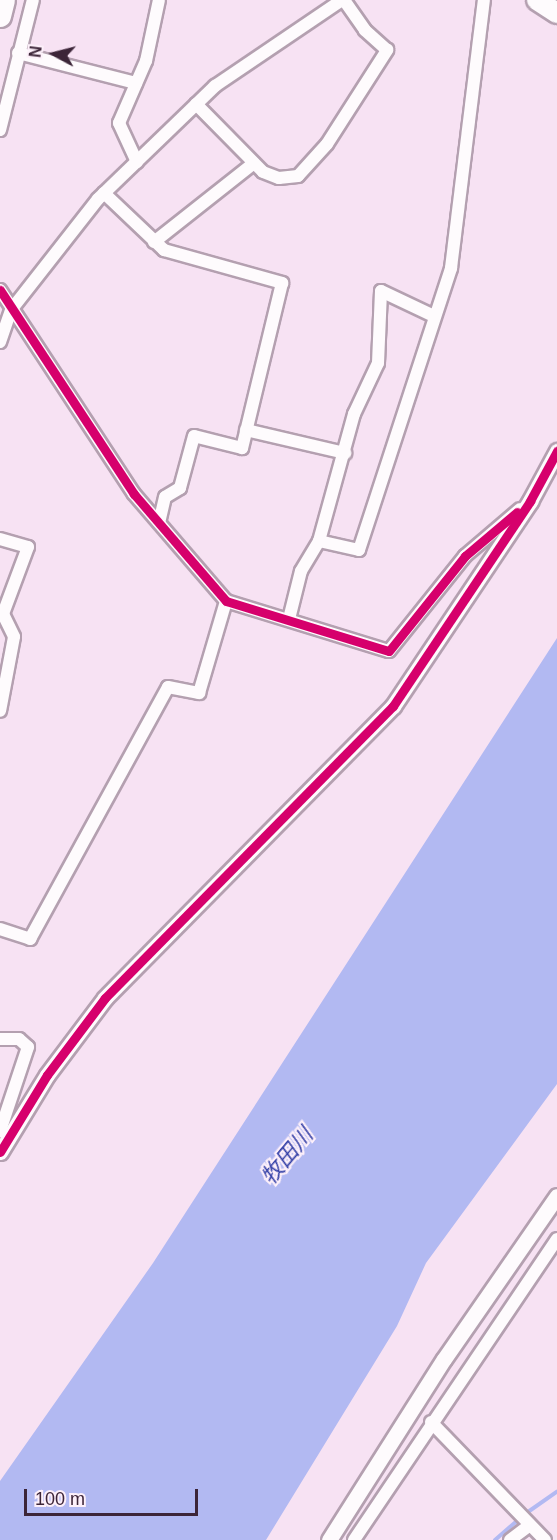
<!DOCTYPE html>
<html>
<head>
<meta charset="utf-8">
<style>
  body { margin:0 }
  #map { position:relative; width:557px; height:1540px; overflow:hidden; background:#f7e2f3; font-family:Helvetica,"Noto Sans JP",sans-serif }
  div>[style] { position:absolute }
  .water>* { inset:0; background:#b2b9f2 }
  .stream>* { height:4px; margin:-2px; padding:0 2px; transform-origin:2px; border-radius:2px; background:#b2b9f2 }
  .roads { filter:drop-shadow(2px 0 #b4a0b0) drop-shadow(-2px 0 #b4a0b0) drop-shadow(0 2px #b4a0b0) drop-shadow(0 -2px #b4a0b0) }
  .minor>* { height:12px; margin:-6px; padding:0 6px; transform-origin:6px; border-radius:6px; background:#fefbfd }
  .tertiary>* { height:15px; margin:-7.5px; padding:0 7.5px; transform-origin:7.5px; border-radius:7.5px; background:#fefbfd }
  .primary>* { height:20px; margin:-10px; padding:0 10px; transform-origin:10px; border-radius:10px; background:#fefbfd }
  .motorway>* { height:22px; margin:-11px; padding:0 11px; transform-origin:11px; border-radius:11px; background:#fefbfd }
  .cycleway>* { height:9px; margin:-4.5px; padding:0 4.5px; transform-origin:4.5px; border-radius:4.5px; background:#d6006c }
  span { translate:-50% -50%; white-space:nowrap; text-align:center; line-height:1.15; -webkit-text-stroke:4.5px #fdf0fa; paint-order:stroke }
  .water-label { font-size:22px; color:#3440a7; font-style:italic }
  .north { position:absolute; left:24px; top:24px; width:60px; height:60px; -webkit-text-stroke:4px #fdf0fa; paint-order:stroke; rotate:277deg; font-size:16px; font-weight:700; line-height:24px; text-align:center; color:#3c2538 }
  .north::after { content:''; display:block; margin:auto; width:21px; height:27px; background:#3c2538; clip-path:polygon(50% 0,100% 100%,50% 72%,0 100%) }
  .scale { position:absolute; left:24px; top:1489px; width:174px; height:27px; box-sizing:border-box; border:3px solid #3c2538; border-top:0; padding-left:8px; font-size:18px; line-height:21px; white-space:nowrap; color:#3c2538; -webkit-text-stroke:4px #fdf0fa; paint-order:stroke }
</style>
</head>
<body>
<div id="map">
  <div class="water">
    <div style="clip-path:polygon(557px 638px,557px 1084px,426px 1263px,397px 1326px,266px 1540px,0 1540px,0 1481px,153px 1263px)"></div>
  </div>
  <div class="stream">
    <div style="left:525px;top:1514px;width:39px;rotate:-35deg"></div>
    <div style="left:495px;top:1540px;width:32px;rotate:-41deg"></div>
  </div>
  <div class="roads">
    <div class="minor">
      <div style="left:18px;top:53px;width:122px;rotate:14.3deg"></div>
      <div style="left:196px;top:104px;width:95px;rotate:45.4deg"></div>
      <div style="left:263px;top:172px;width:17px;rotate:21deg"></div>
      <div style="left:279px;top:178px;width:19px;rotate:-6deg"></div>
      <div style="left:298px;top:176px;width:43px;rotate:-47.8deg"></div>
      <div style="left:327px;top:144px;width:112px;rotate:-57.4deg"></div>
      <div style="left:387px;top:50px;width:30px;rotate:-138deg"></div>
      <div style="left:365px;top:30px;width:37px;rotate:-125deg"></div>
      <div style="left:0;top:130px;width:134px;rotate:-75.8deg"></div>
      <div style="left:137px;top:162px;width:43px;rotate:-114.8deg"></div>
      <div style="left:119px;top:123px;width:68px;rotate:-66.5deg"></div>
      <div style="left:146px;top:61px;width:62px;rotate:-78deg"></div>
      <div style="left:104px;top:193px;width:83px;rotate:43.5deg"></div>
      <div style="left:164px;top:250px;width:123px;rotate:15.6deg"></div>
      <div style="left:282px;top:283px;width:170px;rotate:103.6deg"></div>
      <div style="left:242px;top:448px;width:49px;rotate:-166deg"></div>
      <div style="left:194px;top:436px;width:54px;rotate:105.1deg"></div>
      <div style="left:180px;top:488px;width:17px;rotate:149deg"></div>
      <div style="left:165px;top:497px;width:26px;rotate:103deg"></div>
      <div style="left:154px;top:242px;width:127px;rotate:-38.3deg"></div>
      <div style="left:0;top:290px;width:244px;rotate:56.7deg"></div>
      <div style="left:134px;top:494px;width:141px;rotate:49.3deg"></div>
      <div style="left:226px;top:601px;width:170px;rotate:17.1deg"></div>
      <div style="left:389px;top:651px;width:122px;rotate:-51.3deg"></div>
      <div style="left:465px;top:556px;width:72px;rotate:-40.5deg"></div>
      <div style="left:0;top:342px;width:34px;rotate:-71deg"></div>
      <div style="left:11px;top:310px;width:141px;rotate:-51.9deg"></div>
      <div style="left:98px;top:199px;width:163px;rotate:-44deg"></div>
      <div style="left:215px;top:86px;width:153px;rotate:-34.1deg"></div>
      <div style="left:246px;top:430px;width:102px;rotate:13.1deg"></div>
      <div style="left:0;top:539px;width:29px;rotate:16deg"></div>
      <div style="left:28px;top:547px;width:72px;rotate:110.5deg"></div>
      <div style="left:3px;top:614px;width:25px;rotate:64deg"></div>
      <div style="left:14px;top:637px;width:75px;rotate:100.7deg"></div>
      <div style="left:319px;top:541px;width:41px;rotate:12.7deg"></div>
      <div style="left:359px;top:550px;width:297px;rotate:-71.9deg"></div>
      <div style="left:451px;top:268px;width:270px;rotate:-83deg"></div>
      <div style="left:289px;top:619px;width:49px;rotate:-76deg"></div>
      <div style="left:301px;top:571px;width:35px;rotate:-59deg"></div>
      <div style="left:319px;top:541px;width:132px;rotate:-74.6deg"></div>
      <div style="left:354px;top:414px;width:56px;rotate:-64.8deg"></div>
      <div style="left:378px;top:363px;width:72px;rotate:-87.6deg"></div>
      <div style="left:381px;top:291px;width:59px;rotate:25.3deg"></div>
      <div style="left:0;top:929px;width:32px;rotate:18deg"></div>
      <div style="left:30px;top:939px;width:287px;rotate:-61.3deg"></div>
      <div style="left:168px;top:687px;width:32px;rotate:11deg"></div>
      <div style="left:199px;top:693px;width:96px;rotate:-73.6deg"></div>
      <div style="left:0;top:1039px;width:19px"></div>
      <div style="left:19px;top:1039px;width:12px;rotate:42deg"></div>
      <div style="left:28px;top:1047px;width:89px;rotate:108.4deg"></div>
      <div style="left:431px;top:1422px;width:164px;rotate:46deg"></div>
      <div style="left:354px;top:1540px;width:363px;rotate:-56deg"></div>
      <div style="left:510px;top:1540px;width:21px;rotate:-37deg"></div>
    </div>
    <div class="tertiary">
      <div style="left:0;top:1152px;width:90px;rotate:-58.6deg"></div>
      <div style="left:47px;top:1075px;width:96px;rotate:-53deg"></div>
      <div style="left:105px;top:998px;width:410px;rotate:-45.4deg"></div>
      <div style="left:393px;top:706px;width:247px;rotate:-56.2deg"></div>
      <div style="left:530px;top:501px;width:57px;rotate:-61.6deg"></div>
      <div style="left:329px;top:1540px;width:214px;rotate:-57.6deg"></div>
      <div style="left:444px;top:1359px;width:198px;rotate:-55.3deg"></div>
    </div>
    <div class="primary">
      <div style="left:537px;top:0;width:24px;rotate:33deg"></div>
    </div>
    <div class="motorway">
      <div style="left:0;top:16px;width:16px;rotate:-76deg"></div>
    </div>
  </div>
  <div class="cycleway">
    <div style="left:0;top:290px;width:244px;rotate:56.7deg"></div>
    <div style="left:134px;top:494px;width:141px;rotate:49.3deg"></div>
    <div style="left:226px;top:601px;width:170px;rotate:17.1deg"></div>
    <div style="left:389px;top:651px;width:122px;rotate:-51.3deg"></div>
    <div style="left:465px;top:556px;width:68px;rotate:-40.2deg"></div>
    <div style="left:0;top:1152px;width:90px;rotate:-58.6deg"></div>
    <div style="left:47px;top:1075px;width:96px;rotate:-53deg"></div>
    <div style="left:105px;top:998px;width:410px;rotate:-45.4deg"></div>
    <div style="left:393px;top:706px;width:247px;rotate:-56.2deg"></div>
    <div style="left:530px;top:501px;width:57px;rotate:-61.6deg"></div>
  </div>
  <div class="water-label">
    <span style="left:287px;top:1156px;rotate:-50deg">牧田川</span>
  </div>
  <div class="north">N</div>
  <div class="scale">100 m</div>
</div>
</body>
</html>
